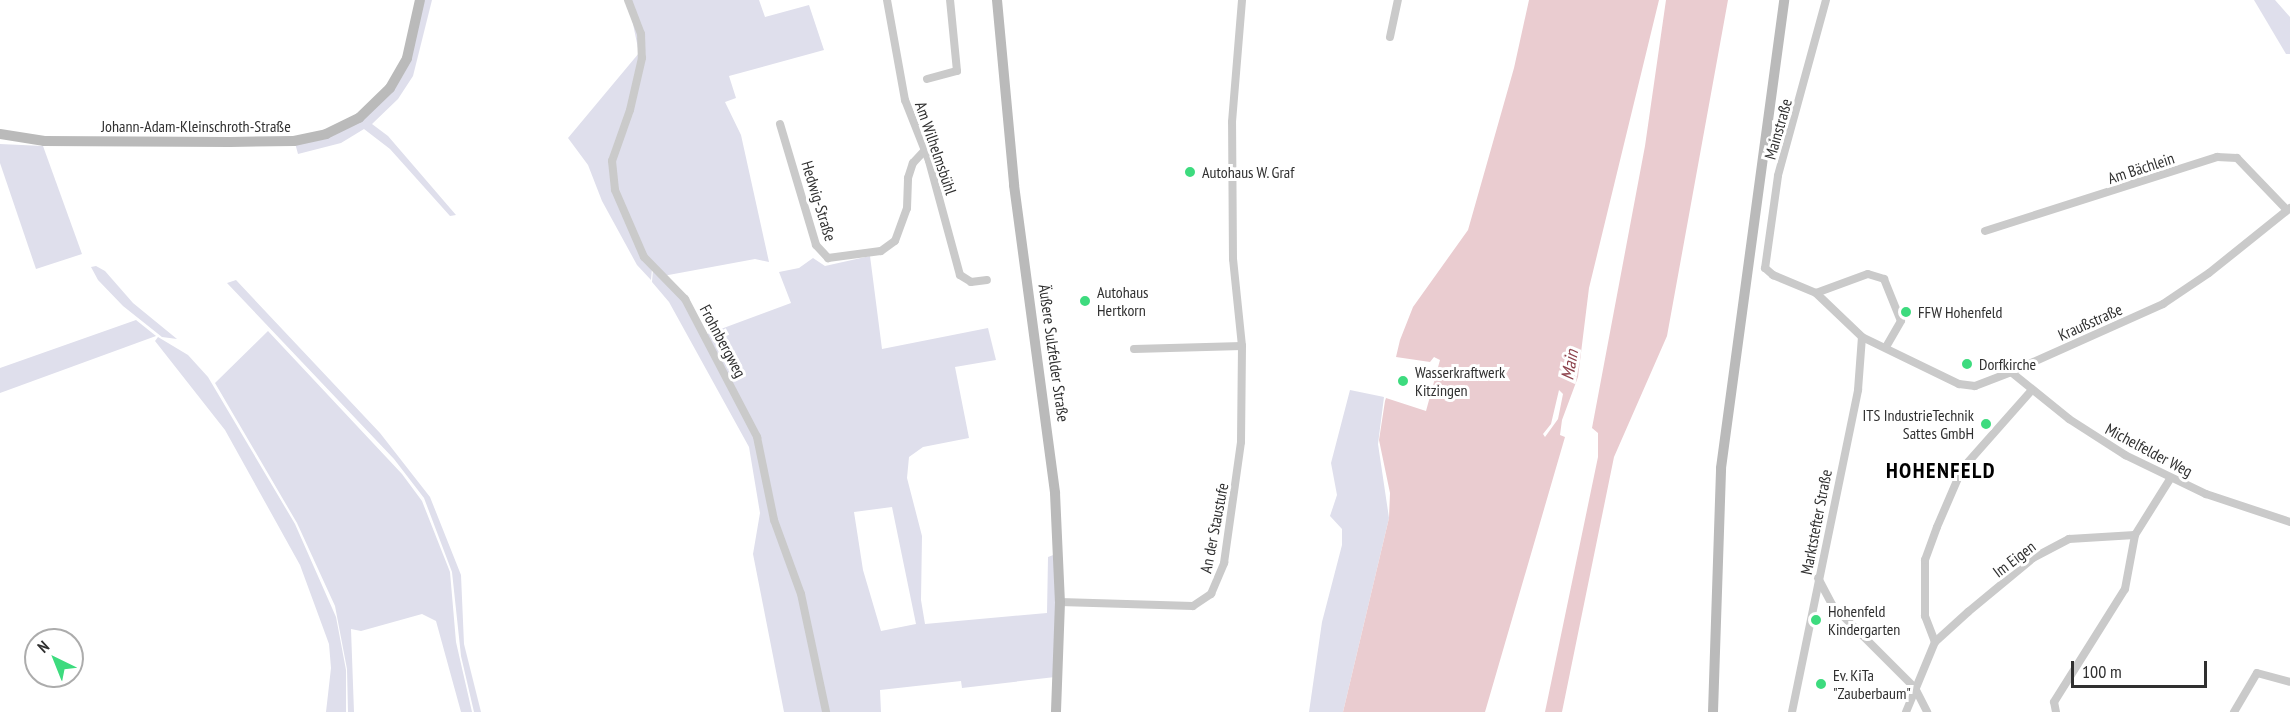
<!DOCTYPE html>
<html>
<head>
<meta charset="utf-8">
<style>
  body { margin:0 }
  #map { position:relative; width:2290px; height:712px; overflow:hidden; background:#fff; font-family:"PT Sans Narrow",sans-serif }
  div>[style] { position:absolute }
  .green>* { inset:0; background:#dfdfec }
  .water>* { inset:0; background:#eaccd0 }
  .street>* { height:8px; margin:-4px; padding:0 4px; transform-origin:4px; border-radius:4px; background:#cacaca }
  .secondary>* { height:10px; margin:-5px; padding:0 5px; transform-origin:5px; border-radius:5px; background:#bababa }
  .dots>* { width:16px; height:16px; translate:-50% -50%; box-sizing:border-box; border:3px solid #fff; border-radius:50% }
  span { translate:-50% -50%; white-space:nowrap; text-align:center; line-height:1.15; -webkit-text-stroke:6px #fff; paint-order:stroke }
  .street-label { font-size:16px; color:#303030 }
  .poi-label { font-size:16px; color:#303030 }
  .left { translate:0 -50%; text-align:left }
  .right { translate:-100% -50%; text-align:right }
  .water-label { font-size:18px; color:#8d424c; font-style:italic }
  .district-label { font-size:22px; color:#000; font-weight:700; letter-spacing:1.5px }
  .north { position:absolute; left:24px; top:628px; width:60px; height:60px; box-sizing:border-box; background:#fff; border:2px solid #acacac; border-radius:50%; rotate:317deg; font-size:16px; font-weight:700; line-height:24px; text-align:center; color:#303030 }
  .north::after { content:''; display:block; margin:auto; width:21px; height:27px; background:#3ddb7e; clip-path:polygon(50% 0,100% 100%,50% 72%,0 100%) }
  .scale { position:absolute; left:2071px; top:661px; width:136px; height:27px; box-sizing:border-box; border:3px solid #303030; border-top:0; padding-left:8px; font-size:18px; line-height:21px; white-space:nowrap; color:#303030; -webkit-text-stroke:4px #fff; paint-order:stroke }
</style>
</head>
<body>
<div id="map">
  <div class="green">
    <div style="clip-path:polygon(422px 0,432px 0,413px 76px,398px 99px,372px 124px,388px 136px,456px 215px,450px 216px,390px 149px,364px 129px,341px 143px,298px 154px,295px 143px,327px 136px,393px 89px)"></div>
    <div style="clip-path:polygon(629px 0,759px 0,765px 17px,809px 5px,824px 50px,729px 76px,736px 98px,725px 102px,741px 135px,769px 262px,755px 259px,663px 276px,644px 256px,627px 217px,642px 255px,652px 269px,651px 280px,637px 265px,602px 201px,588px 165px,568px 138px,639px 53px,632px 19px,634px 16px,641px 57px,625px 127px,643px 58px,642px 33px)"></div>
    <div style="clip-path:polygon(2254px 0,2275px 0,2290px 17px,2290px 54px,2286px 54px)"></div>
    <div style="clip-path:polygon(0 144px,43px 146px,82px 254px,36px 269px,0 163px)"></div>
    <div style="clip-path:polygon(evenodd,870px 256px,882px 349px,988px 328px,996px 360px,955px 367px,969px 438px,923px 447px,909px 457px,907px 478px,922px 536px,921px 600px,925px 624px,1047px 613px,1048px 557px,1056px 554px,1055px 677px,962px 688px,961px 681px,880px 690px,881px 712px,784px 712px,753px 554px,760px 513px,749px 447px,669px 302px,652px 282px,653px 269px,679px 293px,702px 336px,791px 303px,779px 272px,799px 268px,813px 258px,825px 266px,870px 256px,892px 507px,916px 624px,881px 631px,863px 570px,854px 512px,892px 507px)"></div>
    <div style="clip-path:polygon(96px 266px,105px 271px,133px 303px,177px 339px,162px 337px,123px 306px,98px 280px,91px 267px)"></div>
    <div style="clip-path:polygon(236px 280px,380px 433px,430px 497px,461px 575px,464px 644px,481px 712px,474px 712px,461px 656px,452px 572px,424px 498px,394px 459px,227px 283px)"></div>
    <div style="clip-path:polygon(136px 320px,156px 336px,0 393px,0 368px)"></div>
    <div style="clip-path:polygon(268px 331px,402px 474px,422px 501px,450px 572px,456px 642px,472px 712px,461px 712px,436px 621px,422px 614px,361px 631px,351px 629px,354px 712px,348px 712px,347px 669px,335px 606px,297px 523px,215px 383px)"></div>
    <div style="clip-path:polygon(158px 337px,188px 355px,208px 377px,295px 524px,336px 617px,346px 670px,346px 712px,326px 712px,331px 668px,329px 644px,300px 565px,225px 430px,155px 341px)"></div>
    <div style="clip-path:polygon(1350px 390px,1384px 397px,1378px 444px,1389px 518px,1343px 712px,1309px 712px,1322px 622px,1342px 545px,1342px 529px,1330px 516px,1337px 495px,1331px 463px)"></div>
  </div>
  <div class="water">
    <div style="clip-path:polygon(evenodd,1529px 0,1659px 0,1589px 288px,1578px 377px,1562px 420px,1560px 435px,1565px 437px,1485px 712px,1343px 712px,1389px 518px,1390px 493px,1379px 440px,1385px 401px,1386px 398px,1426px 411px,1440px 360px,1434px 357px,1430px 362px,1396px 357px,1400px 340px,1413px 307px,1468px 230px,1514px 68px,1529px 0,1559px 390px,1563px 394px,1558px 419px,1545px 437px,1543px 434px,1551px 424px,1559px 390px)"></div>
    <div style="clip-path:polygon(1666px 0,1728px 0,1667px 336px,1614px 457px,1562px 712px,1545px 712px,1598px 457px,1598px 433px,1592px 428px,1645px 146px)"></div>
  </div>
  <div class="street">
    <div style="left:628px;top:0;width:36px;rotate:69deg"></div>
    <div style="left:641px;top:34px;width:24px;rotate:88deg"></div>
    <div style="left:642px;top:58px;width:53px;rotate:103deg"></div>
    <div style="left:630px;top:110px;width:54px;rotate:109.4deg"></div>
    <div style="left:612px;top:161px;width:29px;rotate:84deg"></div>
    <div style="left:615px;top:190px;width:73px;rotate:66.6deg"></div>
    <div style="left:644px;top:257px;width:59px;rotate:45.7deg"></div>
    <div style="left:685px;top:299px;width:156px;rotate:62.4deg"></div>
    <div style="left:757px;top:437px;width:85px;rotate:78.4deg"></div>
    <div style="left:774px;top:520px;width:79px;rotate:70deg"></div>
    <div style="left:801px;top:594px;width:121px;rotate:78deg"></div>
    <div style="left:887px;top:0;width:102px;rotate:79.8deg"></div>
    <div style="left:905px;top:100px;width:66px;rotate:68.5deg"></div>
    <div style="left:929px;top:161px;width:118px;rotate:74.8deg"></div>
    <div style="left:960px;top:275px;width:13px;rotate:32deg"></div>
    <div style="left:971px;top:282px;width:16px;rotate:-7deg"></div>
    <div style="left:1826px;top:0;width:182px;rotate:105.3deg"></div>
    <div style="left:1778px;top:176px;width:93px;rotate:98deg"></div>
    <div style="left:1765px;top:268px;width:11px;rotate:41deg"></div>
    <div style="left:1773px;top:275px;width:47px;rotate:22.7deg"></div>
    <div style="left:1816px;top:293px;width:64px;rotate:43.7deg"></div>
    <div style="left:1862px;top:337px;width:108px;rotate:25.9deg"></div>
    <div style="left:1959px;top:384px;width:16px;rotate:7deg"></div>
    <div style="left:1975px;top:386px;width:39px;rotate:-21deg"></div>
    <div style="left:2011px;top:372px;width:167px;rotate:-24.1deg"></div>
    <div style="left:2163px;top:304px;width:55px;rotate:-34deg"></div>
    <div style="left:2209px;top:273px;width:104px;rotate:-38.7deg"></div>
    <div style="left:1390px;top:37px;width:38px;rotate:-78deg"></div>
    <div style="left:927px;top:79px;width:31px;rotate:-15deg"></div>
    <div style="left:957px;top:71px;width:71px;rotate:-95.6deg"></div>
    <div style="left:780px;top:124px;width:126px;rotate:73.4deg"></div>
    <div style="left:816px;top:245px;width:18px;rotate:47deg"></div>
    <div style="left:828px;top:258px;width:53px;rotate:-7.5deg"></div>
    <div style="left:881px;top:251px;width:17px;rotate:-36deg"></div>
    <div style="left:895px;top:241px;width:35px;rotate:-70deg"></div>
    <div style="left:907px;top:208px;width:30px;rotate:-88deg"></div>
    <div style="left:908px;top:178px;width:16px;rotate:-72deg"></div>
    <div style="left:913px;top:163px;width:18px;rotate:-47deg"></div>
    <div style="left:1985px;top:231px;width:244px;rotate:-17.7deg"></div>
    <div style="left:2217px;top:157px;width:20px;rotate:3deg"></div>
    <div style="left:2237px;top:158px;width:72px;rotate:46.1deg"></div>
    <div style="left:1816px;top:293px;width:55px;rotate:-20.1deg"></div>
    <div style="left:1868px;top:274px;width:17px;rotate:17deg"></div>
    <div style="left:1884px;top:279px;width:45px;rotate:68deg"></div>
    <div style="left:1901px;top:321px;width:30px;rotate:120deg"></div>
    <div style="left:1134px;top:349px;width:108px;rotate:-1.6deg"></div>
    <div style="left:2011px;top:372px;width:75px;rotate:39deg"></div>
    <div style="left:2069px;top:419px;width:67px;rotate:32.7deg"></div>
    <div style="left:2125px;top:455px;width:90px;rotate:25.7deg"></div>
    <div style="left:2206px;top:494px;width:89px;rotate:18.4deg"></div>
    <div style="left:1818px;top:578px;width:32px;rotate:62deg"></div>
    <div style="left:1833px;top:606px;width:116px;rotate:45deg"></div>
    <div style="left:1915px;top:688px;width:27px;rotate:63deg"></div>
    <div style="left:1060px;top:602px;width:133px;rotate:1.7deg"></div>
    <div style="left:1193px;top:606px;width:22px;rotate:-34deg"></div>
    <div style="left:1211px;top:594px;width:34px;rotate:-67deg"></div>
    <div style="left:1224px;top:563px;width:122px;rotate:-82deg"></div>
    <div style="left:1241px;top:442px;width:96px;rotate:-89.4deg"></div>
    <div style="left:1242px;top:346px;width:87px;rotate:-95.9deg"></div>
    <div style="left:1233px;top:259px;width:137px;rotate:-90.4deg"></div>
    <div style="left:1232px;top:122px;width:122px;rotate:-85.3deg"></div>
    <div style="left:1935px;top:642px;width:28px;rotate:-111deg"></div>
    <div style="left:1925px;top:616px;width:56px;rotate:-90deg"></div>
    <div style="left:1925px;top:560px;width:35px;rotate:-70deg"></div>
    <div style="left:1937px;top:527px;width:63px;rotate:-66.7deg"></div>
    <div style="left:1962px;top:469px;width:104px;rotate:-48.5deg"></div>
    <div style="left:1792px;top:712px;width:329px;rotate:-78.4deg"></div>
    <div style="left:1858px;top:390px;width:53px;rotate:-85.7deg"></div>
    <div style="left:1906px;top:712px;width:76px;rotate:-67.5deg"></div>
    <div style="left:1935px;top:642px;width:45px;rotate:-42.3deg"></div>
    <div style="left:1968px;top:612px;width:85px;rotate:-39.7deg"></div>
    <div style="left:2033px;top:558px;width:41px;rotate:-27.8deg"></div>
    <div style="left:2069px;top:539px;width:66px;rotate:-3.5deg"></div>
    <div style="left:2135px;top:535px;width:66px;rotate:-58deg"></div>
    <div style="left:2056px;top:712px;width:10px;rotate:-101deg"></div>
    <div style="left:2054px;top:702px;width:133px;rotate:-57.9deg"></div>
    <div style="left:2125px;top:589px;width:55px;rotate:-79.5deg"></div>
    <div style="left:2234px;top:712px;width:45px;rotate:-59.5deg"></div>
    <div style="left:2257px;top:673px;width:34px;rotate:15deg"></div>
  </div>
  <div class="secondary">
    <div style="left:997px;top:0;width:186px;rotate:84.7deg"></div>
    <div style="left:1014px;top:185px;width:311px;rotate:82.4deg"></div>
    <div style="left:1055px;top:493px;width:109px;rotate:87.4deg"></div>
    <div style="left:1060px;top:602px;width:110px;rotate:92.1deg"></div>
    <div style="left:0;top:134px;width:45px;rotate:9deg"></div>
    <div style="left:44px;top:141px;width:186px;rotate:0.3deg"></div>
    <div style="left:230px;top:142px;width:64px;rotate:-0.9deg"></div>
    <div style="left:294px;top:141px;width:33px;rotate:-12deg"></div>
    <div style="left:326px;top:134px;width:37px;rotate:-26deg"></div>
    <div style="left:359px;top:118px;width:43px;rotate:-44.1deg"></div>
    <div style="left:390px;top:88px;width:34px;rotate:-60deg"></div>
    <div style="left:407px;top:58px;width:59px;rotate:-77.4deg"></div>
    <div style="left:1713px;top:712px;width:244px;rotate:-88.1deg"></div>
    <div style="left:1721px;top:468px;width:472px;rotate:-82.3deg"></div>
  </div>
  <div class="dots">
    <div style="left:1190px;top:172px;background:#3ddb7e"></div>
    <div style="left:1085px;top:301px;background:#3ddb7e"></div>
    <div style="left:1906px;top:312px;background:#3ddb7e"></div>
    <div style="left:1967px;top:364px;background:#3ddb7e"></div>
    <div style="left:1403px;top:381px;background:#3ddb7e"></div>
    <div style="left:1986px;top:424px;background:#3ddb7e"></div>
    <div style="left:1816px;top:620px;background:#3ddb7e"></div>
    <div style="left:1821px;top:684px;background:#3ddb7e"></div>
  </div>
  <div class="street-label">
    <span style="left:196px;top:126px">Johann-Adam-Kleinschroth-Straße</span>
    <span style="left:1778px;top:129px;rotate:-74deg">Mainstraße</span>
    <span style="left:936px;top:148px;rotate:71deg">Am Wilhelmsbühl</span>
    <span style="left:2141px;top:168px;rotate:-18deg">Am Bächlein</span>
    <span style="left:819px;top:201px;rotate:73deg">Hedwig-Straße</span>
    <span style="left:2090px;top:322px;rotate:-24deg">Kraußstraße</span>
    <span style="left:723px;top:341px;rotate:62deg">Frohnbergweg</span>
    <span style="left:1054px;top:353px;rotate:82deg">Äußere Sulzfelder Straße</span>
    <span style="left:2149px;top:450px;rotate:28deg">Michelfelder Weg</span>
    <span style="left:1816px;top:522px;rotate:-79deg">Marktstefter Straße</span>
    <span style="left:1214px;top:528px;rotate:-79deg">An der Staustufe</span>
    <span style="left:2014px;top:559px;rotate:-37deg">Im Eigen</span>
  </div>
  <div class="poi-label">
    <span class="left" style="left:1202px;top:172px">Autohaus W. Graf</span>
    <span class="left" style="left:1097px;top:301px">Autohaus<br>Hertkorn</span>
    <span class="left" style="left:1918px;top:312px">FFW Hohenfeld</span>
    <span class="left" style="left:1979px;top:364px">Dorfkirche</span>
    <span class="left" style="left:1415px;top:381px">Wasserkraftwerk<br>Kitzingen</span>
    <span class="right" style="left:1974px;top:424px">ITS IndustrieTechnik<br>Sattes GmbH</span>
    <span class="left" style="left:1828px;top:620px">Hohenfeld<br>Kindergarten</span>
    <span class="left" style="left:1833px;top:684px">Ev. KiTa<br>"Zauberbaum"</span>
  </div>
  <div class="water-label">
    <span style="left:1570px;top:365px;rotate:-80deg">Main</span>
  </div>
  <div class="district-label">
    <span style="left:1941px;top:471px">HOHENFELD</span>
  </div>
  <div class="north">N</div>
  <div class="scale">100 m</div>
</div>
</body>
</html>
